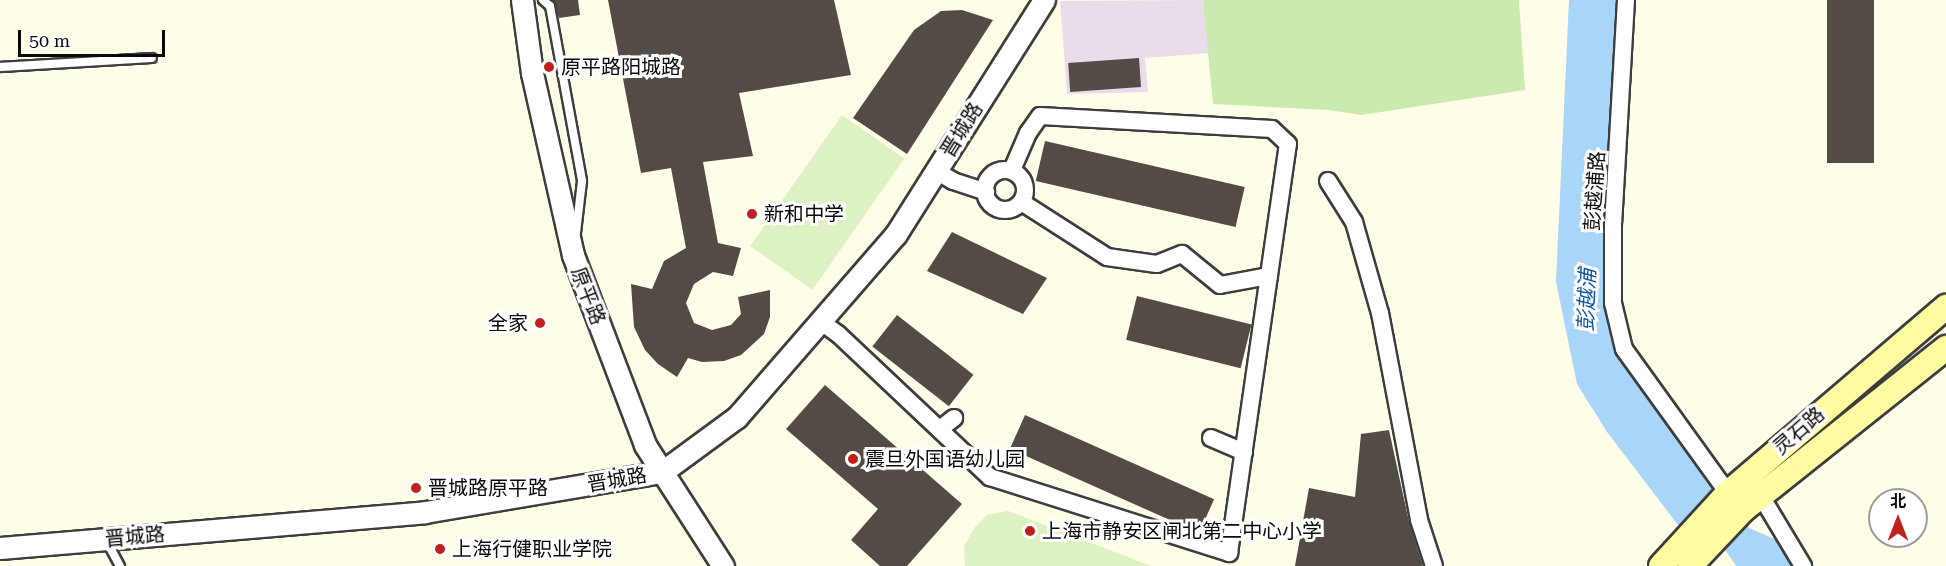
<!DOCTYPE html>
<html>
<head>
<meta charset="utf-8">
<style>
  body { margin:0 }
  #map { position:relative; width:1946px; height:566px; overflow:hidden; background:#fffce7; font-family:"Roboto Serif","Noto Sans SC",serif }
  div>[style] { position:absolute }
  .industrial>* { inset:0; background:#eaddea }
  .green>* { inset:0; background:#caeaaf }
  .pitch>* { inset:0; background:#ddf1c2; transform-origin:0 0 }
  .water>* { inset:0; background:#a9d5f9 }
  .building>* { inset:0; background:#534c46; transform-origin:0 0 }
  .roads { filter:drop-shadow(2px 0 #3d3d3d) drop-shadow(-2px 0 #3d3d3d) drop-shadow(0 2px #3d3d3d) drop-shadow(0 -2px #3d3d3d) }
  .service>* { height:8px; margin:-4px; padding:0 4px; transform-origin:4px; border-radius:4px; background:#fff }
  .minor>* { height:16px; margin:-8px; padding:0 8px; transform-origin:8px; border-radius:8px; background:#fff }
  .minor>.ring { margin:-8px; padding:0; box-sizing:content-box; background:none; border:16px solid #fff; border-radius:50% }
  .tertiary>* { height:21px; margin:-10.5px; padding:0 10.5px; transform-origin:10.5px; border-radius:10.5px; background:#fff }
  .secondary>* { height:24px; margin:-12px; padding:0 12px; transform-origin:12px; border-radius:12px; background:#fffca2 }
  .dots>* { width:16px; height:16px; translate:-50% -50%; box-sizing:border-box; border:3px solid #fff; border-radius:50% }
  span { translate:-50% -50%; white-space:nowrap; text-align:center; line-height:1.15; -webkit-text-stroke:6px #fff; paint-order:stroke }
  .poi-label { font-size:20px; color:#0a0a0a }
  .left { translate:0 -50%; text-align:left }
  .right { translate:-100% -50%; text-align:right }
  .street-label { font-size:20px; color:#0a0a0a }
  .water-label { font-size:21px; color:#0f56a0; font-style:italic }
  .north { position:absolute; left:1868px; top:488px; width:60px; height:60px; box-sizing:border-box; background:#fff; border:2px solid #9d9d9d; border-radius:50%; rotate:0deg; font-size:16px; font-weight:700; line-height:24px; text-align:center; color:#0a0a0a }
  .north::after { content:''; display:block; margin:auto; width:21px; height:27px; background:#c0211c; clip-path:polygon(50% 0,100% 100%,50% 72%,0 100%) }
  .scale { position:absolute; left:18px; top:30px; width:147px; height:27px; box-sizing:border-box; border:3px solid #0a0a0a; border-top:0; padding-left:8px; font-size:18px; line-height:21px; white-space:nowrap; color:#0a0a0a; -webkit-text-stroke:4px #fff; paint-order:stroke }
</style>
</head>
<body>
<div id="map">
  <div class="industrial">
    <div style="clip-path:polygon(1203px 0,1210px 53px,1145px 58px,1148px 92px,1067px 94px,1060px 1px)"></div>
  </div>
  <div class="green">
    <div style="clip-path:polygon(1203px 0,1519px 0,1525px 90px,1361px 115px,1329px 110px,1213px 104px)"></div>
  </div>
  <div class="pitch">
    <div style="left:842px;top:115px;width:76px;height:160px;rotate:35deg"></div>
    <div style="clip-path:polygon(1008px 511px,1151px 566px,965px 566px,964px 546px,975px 527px,987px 515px)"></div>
  </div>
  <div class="water">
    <div style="clip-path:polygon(1569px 0,1616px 0,1613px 303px,1624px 348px,1749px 528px,1779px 541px,1793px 566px,1736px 566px,1726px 551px,1678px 525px,1607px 432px,1577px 384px,1556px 282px)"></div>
  </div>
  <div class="building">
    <div style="clip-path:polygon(553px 0,578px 0,580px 15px,559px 18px)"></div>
    <div style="clip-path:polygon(608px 0,834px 0,851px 75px,739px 93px,753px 156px,703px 162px,718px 243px,741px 248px,733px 276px,713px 272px,694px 284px,686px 303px,694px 323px,712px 330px,731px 325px,741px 314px,738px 297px,770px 290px,770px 317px,764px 334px,741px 355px,724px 361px,702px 362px,688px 358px,677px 377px,658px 364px,645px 350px,634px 327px,631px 284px,652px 289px,664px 261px,686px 248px,671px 168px,641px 173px)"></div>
    <div style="left:1827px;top:0;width:47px;height:163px"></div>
    <div style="clip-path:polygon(962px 10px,993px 20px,907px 154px,853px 118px,914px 30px,941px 11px)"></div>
    <div style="left:1139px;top:58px;width:29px;height:71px;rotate:86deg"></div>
    <div style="left:1045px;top:141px;width:205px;height:41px;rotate:13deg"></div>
    <div style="clip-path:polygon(952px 232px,1047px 278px,1023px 314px,927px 271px)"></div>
    <div style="left:1137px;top:296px;width:118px;height:45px;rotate:14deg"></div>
    <div style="left:897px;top:315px;width:97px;height:40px;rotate:38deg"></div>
    <div style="clip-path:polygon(825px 385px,962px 504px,907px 566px,880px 566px,851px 540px,878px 509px,786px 429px)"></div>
    <div style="left:1025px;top:415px;width:207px;height:37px;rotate:24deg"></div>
    <div style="clip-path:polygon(1389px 430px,1409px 522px,1423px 566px,1295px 566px,1309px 488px,1355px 497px,1361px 434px)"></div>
  </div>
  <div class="roads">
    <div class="service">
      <div style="left:543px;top:0;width:9px;rotate:41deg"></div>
      <div style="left:550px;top:6px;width:178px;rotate:79.6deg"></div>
      <div style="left:582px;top:181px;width:52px;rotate:96.6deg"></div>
      <div style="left:0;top:67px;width:152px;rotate:-3.4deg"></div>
      <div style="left:106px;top:540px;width:30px;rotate:62deg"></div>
    </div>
    <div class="minor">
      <div style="left:1626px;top:0;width:223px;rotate:93.3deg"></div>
      <div style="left:1613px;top:223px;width:80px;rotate:90deg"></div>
      <div style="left:1613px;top:303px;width:47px;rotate:76.6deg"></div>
      <div style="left:1624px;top:349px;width:178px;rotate:54.2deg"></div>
      <div class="ring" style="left:985px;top:170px;width:24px;height:24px"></div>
      <div style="left:936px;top:171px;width:20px;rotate:30deg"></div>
      <div style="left:953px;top:181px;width:35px;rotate:18deg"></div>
      <div style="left:1328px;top:181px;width:49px;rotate:57.6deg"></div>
      <div style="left:1354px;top:222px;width:95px;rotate:74.1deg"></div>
      <div style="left:1380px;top:313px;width:211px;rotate:79.3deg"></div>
      <div style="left:1419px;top:520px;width:48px;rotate:71.9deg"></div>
      <div style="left:1023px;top:203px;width:100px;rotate:32.7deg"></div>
      <div style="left:1107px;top:257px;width:50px;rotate:8deg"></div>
      <div style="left:1157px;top:264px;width:27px;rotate:-22deg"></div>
      <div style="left:1182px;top:254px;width:49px;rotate:39.2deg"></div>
      <div style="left:1220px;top:285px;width:50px;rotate:-10.4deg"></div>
      <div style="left:820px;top:321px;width:22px;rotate:36deg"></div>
      <div style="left:838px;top:334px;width:209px;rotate:43.3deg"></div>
      <div style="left:990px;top:477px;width:251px;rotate:17.6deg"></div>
      <div style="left:1229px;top:553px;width:413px;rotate:-81.8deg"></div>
      <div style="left:1288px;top:144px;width:22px;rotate:-137deg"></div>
      <div style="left:1272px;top:129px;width:232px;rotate:-176.8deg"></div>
      <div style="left:1040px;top:116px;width:21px;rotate:125deg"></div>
      <div style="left:1028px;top:133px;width:40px;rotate:113.4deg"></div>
      <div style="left:940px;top:429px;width:18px;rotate:-38deg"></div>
      <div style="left:1211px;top:438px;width:36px;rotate:23deg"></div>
      <div style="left:1751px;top:492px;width:11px;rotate:22deg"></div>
      <div style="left:1761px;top:496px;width:82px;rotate:59deg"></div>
    </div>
    <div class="tertiary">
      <div style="left:522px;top:0;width:74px;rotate:82.2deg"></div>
      <div style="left:532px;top:73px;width:187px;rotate:77.3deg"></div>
      <div style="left:573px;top:255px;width:203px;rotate:69.2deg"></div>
      <div style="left:645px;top:445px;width:144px;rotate:57.2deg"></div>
      <div style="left:0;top:548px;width:427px;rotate:-4.8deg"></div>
      <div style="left:425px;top:512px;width:240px;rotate:-9.6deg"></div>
      <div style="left:662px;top:472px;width:93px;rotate:-36.3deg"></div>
      <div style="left:737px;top:417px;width:242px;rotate:-49deg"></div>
      <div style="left:896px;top:234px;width:277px;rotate:-57.7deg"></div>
    </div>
    <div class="secondary">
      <div style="left:1661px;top:566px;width:99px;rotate:-47.5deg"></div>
      <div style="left:1728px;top:493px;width:287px;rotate:-40.5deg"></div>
      <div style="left:1690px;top:566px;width:77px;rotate:-46.6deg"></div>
      <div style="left:1743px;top:510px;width:260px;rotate:-38.6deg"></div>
    </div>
  </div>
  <div class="dots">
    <div style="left:549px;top:67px;background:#c0211c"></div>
    <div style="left:752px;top:214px;background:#c0211c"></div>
    <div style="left:540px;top:323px;background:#c0211c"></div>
    <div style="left:853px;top:459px;background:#c0211c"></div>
    <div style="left:416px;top:488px;background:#c0211c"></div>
    <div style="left:1030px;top:531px;background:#c0211c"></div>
    <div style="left:440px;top:549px;background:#c0211c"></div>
  </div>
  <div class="poi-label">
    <span class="left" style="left:561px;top:67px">原平路阳城路</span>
    <span class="left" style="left:764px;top:214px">新和中学</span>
    <span class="right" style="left:528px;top:323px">全家</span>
    <span class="left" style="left:865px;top:459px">震旦外国语幼儿园</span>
    <span class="left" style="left:428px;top:488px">晋城路原平路</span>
    <span class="left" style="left:1042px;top:531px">上海市静安区闸北第二中心小学</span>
    <span class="left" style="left:452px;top:549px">上海行健职业学院</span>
  </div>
  <div class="street-label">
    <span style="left:962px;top:130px;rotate:-58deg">晋城路</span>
    <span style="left:1595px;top:191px;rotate:-86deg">彭越浦路</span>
    <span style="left:588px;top:296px;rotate:69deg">原平路</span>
    <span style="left:1799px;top:431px;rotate:-41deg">灵石路</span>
    <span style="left:617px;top:480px;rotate:-10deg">晋城路</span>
    <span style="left:135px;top:537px;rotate:-5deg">晋城路</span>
  </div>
  <div class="water-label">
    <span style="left:1587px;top:300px;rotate:-88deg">彭越浦</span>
  </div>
  <div class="north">北</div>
  <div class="scale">50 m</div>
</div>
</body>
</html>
